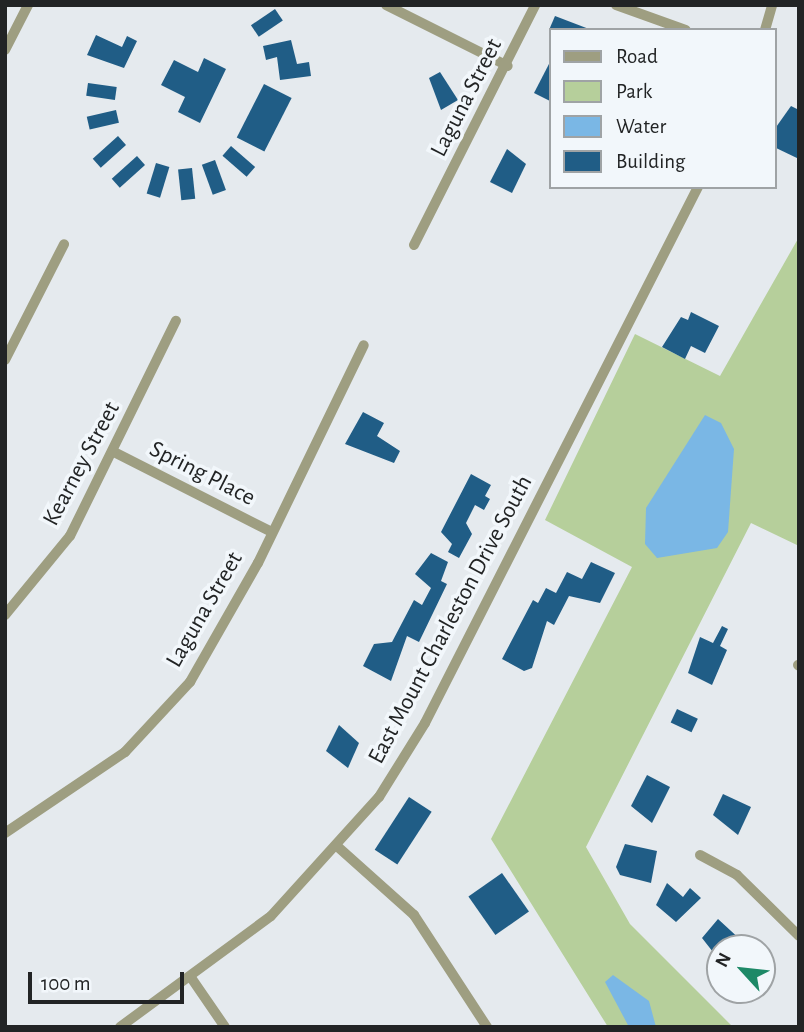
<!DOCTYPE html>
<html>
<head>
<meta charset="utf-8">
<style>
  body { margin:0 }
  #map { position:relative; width:804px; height:1032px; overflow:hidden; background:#e5eaee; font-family:"Alegreya Sans",sans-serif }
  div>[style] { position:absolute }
  .green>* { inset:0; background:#b6cf9b }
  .water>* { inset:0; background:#7ab7e5 }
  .building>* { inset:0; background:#205d86; transform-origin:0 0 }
  .minor>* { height:10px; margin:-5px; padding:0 5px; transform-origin:5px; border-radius:5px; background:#9e9e81 }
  span { translate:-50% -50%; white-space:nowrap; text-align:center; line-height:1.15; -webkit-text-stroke:7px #f2f7fb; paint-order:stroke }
  .street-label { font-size:24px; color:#222425 }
  .frame { position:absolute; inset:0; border:7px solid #222425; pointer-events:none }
  .legend { position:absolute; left:549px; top:28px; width:228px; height:161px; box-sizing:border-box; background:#f2f7fb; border:2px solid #9fa3a5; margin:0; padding:9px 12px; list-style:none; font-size:21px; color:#222425 }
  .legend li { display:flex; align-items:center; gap:14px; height:35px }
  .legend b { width:35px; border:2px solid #9fa3a5 }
  .north { position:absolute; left:706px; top:934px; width:70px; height:70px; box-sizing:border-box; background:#f2f7fb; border:2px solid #9fa3a5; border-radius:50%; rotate:297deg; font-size:19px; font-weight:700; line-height:28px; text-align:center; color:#222425 }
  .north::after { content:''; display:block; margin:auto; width:24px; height:32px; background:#1d8967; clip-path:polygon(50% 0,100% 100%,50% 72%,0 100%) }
  .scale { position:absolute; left:28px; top:972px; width:156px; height:32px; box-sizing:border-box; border:4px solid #222425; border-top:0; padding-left:9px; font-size:21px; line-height:24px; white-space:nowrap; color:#222425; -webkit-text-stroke:5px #f2f7fb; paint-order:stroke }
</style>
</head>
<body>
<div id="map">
  <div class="green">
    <div style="clip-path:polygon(799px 237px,799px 546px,751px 523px,586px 847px,630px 924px,733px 1027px,608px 1027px,491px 839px,632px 567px,545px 520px,635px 334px,720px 376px)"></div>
  </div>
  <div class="water">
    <div style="clip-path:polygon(705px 415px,721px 423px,734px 449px,728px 532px,717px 548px,657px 558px,645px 544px,646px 508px)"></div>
    <div style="clip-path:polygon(613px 975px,649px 1001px,656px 1027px,629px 1027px,605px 982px)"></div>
  </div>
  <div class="building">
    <div style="left:275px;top:9px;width:14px;height:29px;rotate:56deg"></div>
    <div style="clip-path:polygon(555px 16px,589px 29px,589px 30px,549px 30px)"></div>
    <div style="clip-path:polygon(96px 35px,122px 47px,127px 36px,137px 41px,124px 68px,87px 55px)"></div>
    <div style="clip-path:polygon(291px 40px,297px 64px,309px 62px,311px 76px,280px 80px,277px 57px,266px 60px,263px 46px)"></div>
    <div style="clip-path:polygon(204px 58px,226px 69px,200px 123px,178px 112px,185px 97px,161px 85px,174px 60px,198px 72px)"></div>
    <div style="clip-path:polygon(550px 62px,550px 101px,534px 93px)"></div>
    <div style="clip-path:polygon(440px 72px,458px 100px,441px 110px,429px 78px)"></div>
    <div style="left:88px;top:83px;width:29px;height:13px;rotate:8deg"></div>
    <div style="left:264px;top:84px;width:31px;height:60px;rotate:27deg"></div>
    <div style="clip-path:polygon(791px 106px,799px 110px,799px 159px,774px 147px,774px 130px)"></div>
    <div style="left:116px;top:110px;width:13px;height:30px;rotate:77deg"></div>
    <div style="left:118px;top:136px;width:12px;height:34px;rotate:48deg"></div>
    <div style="left:231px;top:146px;width:32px;height:13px;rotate:41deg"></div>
    <div style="clip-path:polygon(507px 149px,526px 164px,512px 193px,490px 182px)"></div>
    <div style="left:137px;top:156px;width:12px;height:34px;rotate:48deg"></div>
    <div style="left:215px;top:160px;width:32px;height:14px;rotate:70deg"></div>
    <div style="left:156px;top:163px;width:14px;height:32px;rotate:17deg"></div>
    <div style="left:192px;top:168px;width:31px;height:14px;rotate:84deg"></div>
    <div style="clip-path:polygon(691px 312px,719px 326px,705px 353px,691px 346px,685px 359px,662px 347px,681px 317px,688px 320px)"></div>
    <div style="clip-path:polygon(363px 412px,384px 423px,377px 436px,400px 451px,394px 463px,345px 444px)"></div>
    <div style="clip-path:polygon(471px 474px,491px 485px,485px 496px,490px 499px,484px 510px,475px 505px,466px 523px,472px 534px,459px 558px,448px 552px,452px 544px,441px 532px)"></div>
    <div style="clip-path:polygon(431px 553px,448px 562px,441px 581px,447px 584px,419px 642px,407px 636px,391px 681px,363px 666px,374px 644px,392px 642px,414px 600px,422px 605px,431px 588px,415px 574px)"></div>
    <div style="clip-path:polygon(591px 562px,615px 573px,600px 603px,569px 596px,554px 625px,547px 621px,532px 668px,524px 671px,502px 659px,533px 600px,538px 603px,546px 588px,556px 593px,567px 572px,582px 579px)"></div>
    <div style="clip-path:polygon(722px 626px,728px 629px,720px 646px,727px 650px,712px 685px,688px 673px,700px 637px,713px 643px)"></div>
    <div style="left:677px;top:709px;width:23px;height:15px;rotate:25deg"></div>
    <div style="clip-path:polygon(339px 725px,359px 743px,348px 768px,326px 751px)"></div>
    <div style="clip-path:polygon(647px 775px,670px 787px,652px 823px,631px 806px)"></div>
    <div style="clip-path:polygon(723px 794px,751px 807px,738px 835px,713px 815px)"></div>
    <div style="left:409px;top:797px;width:27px;height:63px;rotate:33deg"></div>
    <div style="clip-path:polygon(625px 844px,657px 851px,651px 883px,620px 875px,616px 867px)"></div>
    <div style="left:502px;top:873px;width:47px;height:41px;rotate:55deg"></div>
    <div style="clip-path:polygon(667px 883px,683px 897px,690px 888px,701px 898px,676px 922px,656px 905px)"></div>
    <div style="clip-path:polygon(718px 919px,743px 942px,720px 948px,720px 961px,702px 938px)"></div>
  </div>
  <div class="minor">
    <div style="left:386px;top:5px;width:136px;rotate:26.6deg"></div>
    <div style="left:616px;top:5px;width:74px;rotate:19.7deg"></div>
    <div style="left:765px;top:30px;width:26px;rotate:-74deg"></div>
    <div style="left:5px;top:50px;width:51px;rotate:-62.9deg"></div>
    <div style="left:414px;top:245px;width:269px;rotate:-63.2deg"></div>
    <div style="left:5px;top:360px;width:130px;rotate:-63deg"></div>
    <div style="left:114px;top:452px;width:177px;rotate:26.9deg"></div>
    <div style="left:5px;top:615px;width:102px;rotate:-50.6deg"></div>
    <div style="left:70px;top:536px;width:240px;rotate:-63.8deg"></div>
    <div style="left:798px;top:665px;width:1px;rotate:45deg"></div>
    <div style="left:5px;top:833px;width:145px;rotate:-34deg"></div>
    <div style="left:125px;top:752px;width:96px;rotate:-47.1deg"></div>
    <div style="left:190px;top:682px;width:137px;rotate:-60.3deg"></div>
    <div style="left:258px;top:563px;width:242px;rotate:-64.1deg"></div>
    <div style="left:338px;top:847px;width:102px;rotate:41.8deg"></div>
    <div style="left:414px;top:915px;width:134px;rotate:56.9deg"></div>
    <div style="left:700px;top:855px;width:42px;rotate:28.4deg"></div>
    <div style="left:737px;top:875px;width:87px;rotate:44.5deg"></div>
    <div style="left:192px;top:979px;width:58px;rotate:55.5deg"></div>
    <div style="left:120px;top:1027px;width:187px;rotate:-36.3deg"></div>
    <div style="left:271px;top:916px;width:161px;rotate:-47.8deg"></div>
    <div style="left:379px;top:797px;width:87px;rotate:-58.1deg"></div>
    <div style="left:425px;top:723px;width:602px;rotate:-63.01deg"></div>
  </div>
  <div class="street-label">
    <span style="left:467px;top:98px;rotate:-63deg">Laguna Street</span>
    <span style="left:82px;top:464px;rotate:-62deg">Kearney Street</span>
    <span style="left:202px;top:474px;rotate:27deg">Spring Place</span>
    <span style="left:205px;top:610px;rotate:-60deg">Laguna Street</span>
    <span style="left:451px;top:620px;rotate:-62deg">East Mount Charleston Drive South</span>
  </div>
  <div class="frame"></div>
  <ul class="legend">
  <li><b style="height:9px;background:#9e9e81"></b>Road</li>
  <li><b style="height:19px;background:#b6cf9b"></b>Park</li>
  <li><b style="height:19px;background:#7ab7e5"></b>Water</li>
  <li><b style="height:19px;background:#205d86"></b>Building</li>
  </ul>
  <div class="north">N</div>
  <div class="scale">100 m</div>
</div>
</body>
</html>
